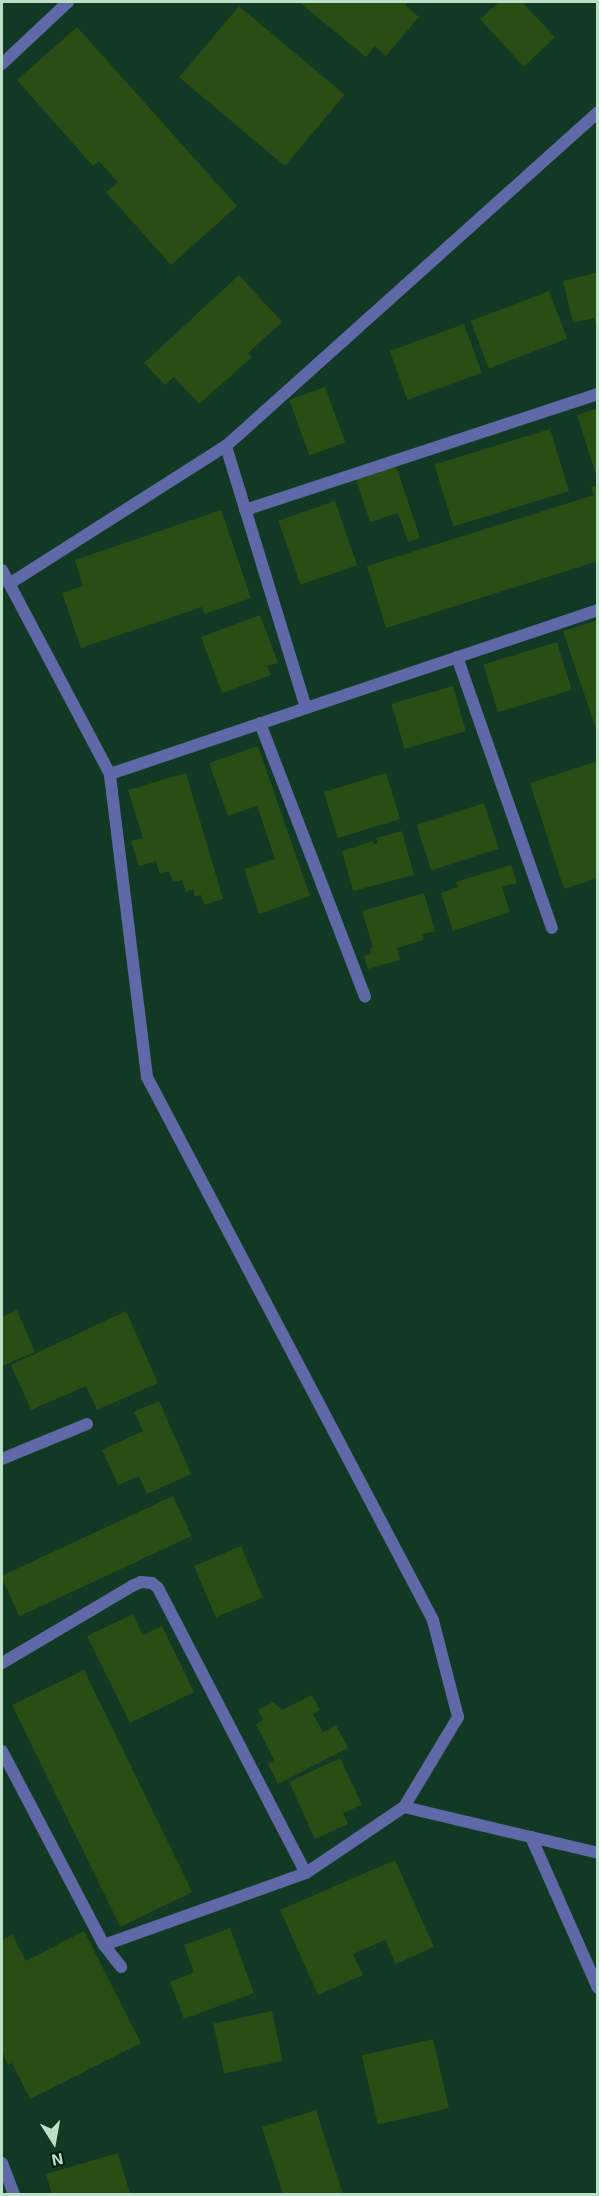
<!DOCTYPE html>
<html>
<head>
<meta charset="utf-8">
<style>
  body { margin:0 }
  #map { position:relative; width:599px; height:2196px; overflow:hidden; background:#113923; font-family:"Exo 2",sans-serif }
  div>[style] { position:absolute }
  .building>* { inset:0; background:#294d14; transform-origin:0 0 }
  .minor>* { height:12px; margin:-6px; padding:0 6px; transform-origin:6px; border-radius:6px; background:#6069a8 }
  .tertiary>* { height:12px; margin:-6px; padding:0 6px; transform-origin:6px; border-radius:6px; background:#6069a8 }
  span { translate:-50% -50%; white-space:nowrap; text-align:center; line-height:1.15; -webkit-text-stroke:4.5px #001f0e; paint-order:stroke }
  .frame { position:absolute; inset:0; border:3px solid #bbdfc7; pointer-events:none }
  .north { position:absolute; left:24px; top:2112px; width:60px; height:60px; -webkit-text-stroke:4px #001f0e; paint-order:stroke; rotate:169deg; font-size:16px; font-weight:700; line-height:24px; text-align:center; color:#bbdfc7 }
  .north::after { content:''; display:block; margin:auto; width:21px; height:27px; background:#bbdfc7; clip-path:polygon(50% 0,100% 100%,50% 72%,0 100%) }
</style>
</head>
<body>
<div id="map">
  <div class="building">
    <div style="clip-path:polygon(299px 2px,408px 2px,405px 5px,419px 17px,386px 56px,375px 46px,366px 57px)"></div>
    <div style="clip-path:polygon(499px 2px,522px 2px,555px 37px,524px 67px,480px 19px)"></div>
    <div style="left:239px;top:6px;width:138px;height:93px;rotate:40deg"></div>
    <div style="clip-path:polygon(77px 27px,237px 206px,171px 265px,106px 192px,118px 182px,99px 161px,93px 166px,17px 80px)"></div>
    <div style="clip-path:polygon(598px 272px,598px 329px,597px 329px,594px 318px,573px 323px,563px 281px)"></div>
    <div style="clip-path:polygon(239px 275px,282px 322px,248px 353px,252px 357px,199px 404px,174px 377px,165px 385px,144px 363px)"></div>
    <div style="left:549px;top:291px;width:51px;height:84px;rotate:69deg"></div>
    <div style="left:464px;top:324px;width:52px;height:79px;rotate:70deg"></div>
    <div style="left:325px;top:387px;width:59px;height:38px;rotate:70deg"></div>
    <div style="clip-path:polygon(598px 408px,598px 478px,597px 478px,577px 415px)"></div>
    <div style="left:550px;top:429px;width:65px;height:121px;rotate:73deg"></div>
    <div style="clip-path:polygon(396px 466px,420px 538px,408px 542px,398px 513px,370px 522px,356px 479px)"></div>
    <div style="clip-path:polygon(598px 485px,598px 561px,386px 628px,367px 566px,594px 495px,591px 487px)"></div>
    <div style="left:335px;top:501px;width:68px;height:60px;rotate:71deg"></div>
    <div style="clip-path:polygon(221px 510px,251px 598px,204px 614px,202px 607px,81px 648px,62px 593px,83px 586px,75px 560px)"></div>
    <div style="clip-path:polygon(260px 615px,278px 663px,267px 666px,271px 675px,222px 693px,201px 637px)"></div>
    <div style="clip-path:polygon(598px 620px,598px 732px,597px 732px,563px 631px)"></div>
    <div style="left:557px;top:642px;width:50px;height:77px;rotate:73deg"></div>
    <div style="left:453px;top:686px;width:47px;height:64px;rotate:74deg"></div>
    <div style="clip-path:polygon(258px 746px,310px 896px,259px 914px,244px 869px,275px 859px,257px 806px,228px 816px,209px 763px)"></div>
    <div style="clip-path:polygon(598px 761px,598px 878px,564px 889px,530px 783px)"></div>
    <div style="clip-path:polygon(186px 773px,223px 899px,204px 905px,201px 895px,195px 896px,193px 889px,186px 892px,182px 880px,173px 882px,169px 871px,160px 874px,156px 861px,139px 866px,131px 841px,143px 838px,128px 790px)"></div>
    <div style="left:386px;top:773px;width:48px;height:65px;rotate:73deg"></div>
    <div style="left:484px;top:803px;width:48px;height:71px;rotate:72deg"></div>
    <div style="clip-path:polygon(402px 831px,414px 875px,353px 891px,342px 851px,373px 841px,374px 844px,378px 843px,376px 838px)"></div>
    <div style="clip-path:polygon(511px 865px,517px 883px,502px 887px,510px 912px,453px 931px,441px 893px,458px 887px,456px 882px)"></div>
    <div style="clip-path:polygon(424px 893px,435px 931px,422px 934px,424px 940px,397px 948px,400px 960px,368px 969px,364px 956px,371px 954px,370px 948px,373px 947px,362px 911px)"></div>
    <div style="clip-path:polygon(17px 1310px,35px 1352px,2px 1366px,2px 1317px)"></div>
    <div style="clip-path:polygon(126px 1311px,158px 1383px,97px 1410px,86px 1386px,31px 1410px,11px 1365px)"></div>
    <div style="clip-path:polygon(159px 1401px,191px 1474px,147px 1494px,139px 1476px,118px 1485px,102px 1450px,143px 1431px,134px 1412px)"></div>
    <div style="left:173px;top:1496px;width:44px;height:190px;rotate:65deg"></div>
    <div style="left:241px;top:1546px;width:56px;height:51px;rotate:67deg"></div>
    <div style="clip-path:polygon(133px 1614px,143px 1635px,162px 1626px,194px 1692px,130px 1723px,87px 1636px)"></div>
    <div style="left:84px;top:1670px;width:247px;height:80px;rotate:64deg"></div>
    <div style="clip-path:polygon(312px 1695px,320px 1710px,313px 1714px,323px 1732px,336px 1725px,348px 1748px,278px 1784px,268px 1764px,274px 1760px,256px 1724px,263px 1720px,258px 1710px,273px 1702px,282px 1710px)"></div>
    <div style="clip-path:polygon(340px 1758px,362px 1805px,343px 1813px,348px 1824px,315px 1839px,289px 1782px)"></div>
    <div style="clip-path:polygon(395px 1860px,434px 1947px,396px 1964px,385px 1940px,353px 1954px,363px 1975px,318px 1995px,280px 1910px)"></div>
    <div style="clip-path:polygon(230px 1928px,254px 1993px,184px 2019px,170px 1982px,194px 1972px,184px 1945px)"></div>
    <div style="clip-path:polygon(84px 1931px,141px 2043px,30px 2099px,12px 2063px,8px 2065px,2px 2051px,2px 1940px,12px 1934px,26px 1961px)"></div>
    <div style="left:272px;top:2011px;width:51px;height:60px;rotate:78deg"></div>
    <div style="left:433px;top:2039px;width:71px;height:73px;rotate:77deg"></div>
    <div style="clip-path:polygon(316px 2110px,343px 2194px,283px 2194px,262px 2127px)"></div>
    <div style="clip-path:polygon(118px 2153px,130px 2194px,52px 2194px,46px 2174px)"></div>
  </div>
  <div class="minor">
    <div style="left:245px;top:510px;width:372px;rotate:-18.2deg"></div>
    <div style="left:2px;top:570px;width:231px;rotate:62.1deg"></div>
    <div style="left:110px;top:774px;width:515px;rotate:-18.58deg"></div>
    <div style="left:9px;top:584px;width:257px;rotate:-32.5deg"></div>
    <div style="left:457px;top:657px;width:287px;rotate:70.7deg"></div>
    <div style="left:306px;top:708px;width:274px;rotate:-107deg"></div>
    <div style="left:226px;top:446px;width:500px;rotate:-41.9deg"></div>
    <div style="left:260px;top:723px;width:293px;rotate:69deg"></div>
    <div style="left:2px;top:1459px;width:92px;rotate:-22.4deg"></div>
    <div style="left:2px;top:1663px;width:151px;rotate:-30.6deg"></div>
    <div style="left:132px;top:1586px;width:10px;rotate:-24deg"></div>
    <div style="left:141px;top:1582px;width:11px;rotate:5deg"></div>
    <div style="left:152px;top:1583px;width:8px;rotate:40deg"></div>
    <div style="left:158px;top:1588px;width:321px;rotate:62.6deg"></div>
    <div style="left:2px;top:1751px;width:219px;rotate:62.3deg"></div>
    <div style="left:104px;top:1945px;width:28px;rotate:52deg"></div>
    <div style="left:404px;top:1807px;width:199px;rotate:13.3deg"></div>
    <div style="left:531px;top:1837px;width:165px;rotate:66.1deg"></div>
    <div style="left:104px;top:1945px;width:214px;rotate:-19.6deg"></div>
    <div style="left:306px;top:1873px;width:118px;rotate:-34deg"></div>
    <div style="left:404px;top:1807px;width:105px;rotate:-59deg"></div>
    <div style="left:458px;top:1717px;width:100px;rotate:-104.5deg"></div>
    <div style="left:433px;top:1620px;width:614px;rotate:-117.78deg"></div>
    <div style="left:147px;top:1077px;width:305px;rotate:-97deg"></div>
    <div style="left:2px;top:2163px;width:33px;rotate:69deg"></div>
  </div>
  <div class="tertiary">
    <div style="left:2px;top:64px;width:91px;rotate:-43.2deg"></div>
  </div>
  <div class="frame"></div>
  <div class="north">N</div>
</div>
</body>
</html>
